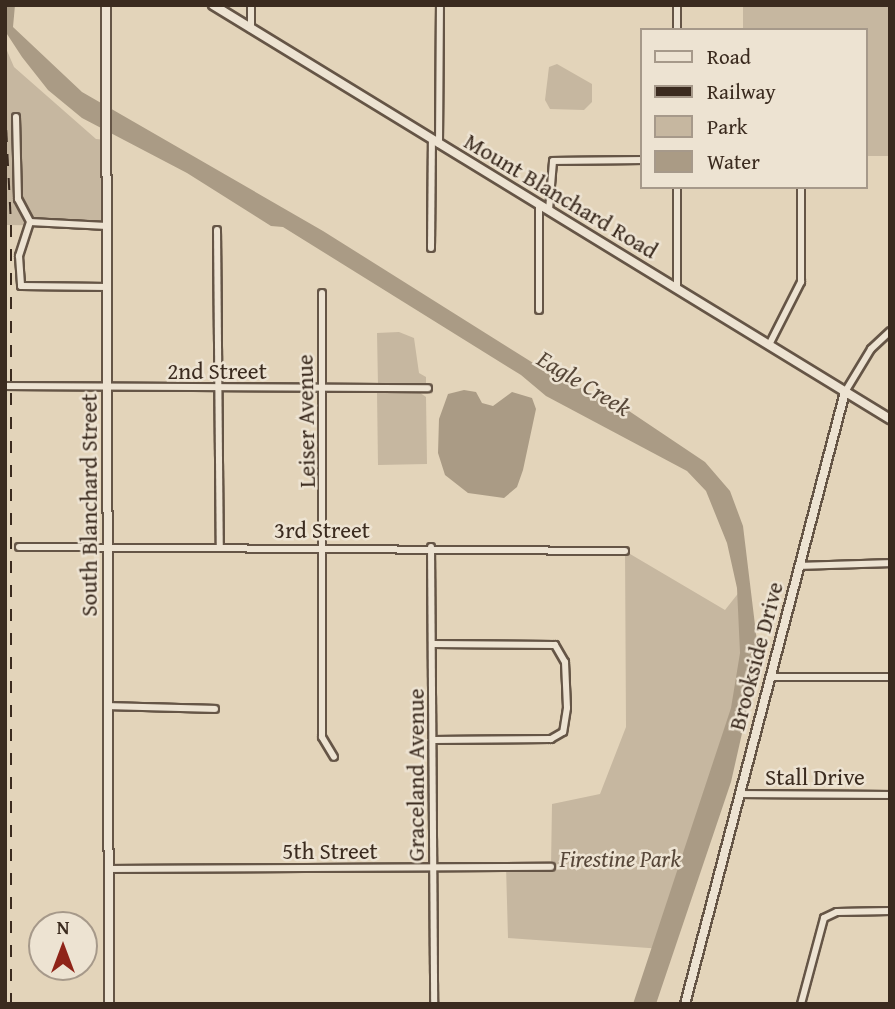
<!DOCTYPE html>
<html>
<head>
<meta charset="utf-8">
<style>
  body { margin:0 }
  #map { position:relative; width:895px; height:1009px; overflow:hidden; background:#e3d4ba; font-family:"Gentium Book Plus",serif }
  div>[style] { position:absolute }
  .green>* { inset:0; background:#c6b7a0 }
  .water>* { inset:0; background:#aa9b85 }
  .roads { filter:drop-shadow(2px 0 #655546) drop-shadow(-2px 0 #655546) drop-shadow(0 2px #655546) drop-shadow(0 -2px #655546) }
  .street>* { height:6px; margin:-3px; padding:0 3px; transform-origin:3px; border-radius:3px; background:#ede3d2 }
  .secondary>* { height:8px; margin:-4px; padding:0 4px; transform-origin:4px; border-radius:4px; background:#ede3d2 }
  .rail>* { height:2px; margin-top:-1px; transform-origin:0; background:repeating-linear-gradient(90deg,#3b2b1f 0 12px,transparent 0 24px) }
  span { translate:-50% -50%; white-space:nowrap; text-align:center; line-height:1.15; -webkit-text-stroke:5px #ede3d2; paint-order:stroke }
  .street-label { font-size:23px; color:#3b2b1f }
  .park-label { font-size:23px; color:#574739; font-style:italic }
  .water-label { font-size:24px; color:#574738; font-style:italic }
  .frame { position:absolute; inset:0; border:7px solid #3b2b1f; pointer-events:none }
  .legend { position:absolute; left:640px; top:28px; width:228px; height:161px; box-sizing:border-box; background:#ede3d2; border:2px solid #a6998a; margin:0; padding:9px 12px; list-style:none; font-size:21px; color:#3b2b1f }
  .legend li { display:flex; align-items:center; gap:14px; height:35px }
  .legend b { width:35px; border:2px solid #a6998a }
  .north { position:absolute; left:28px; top:911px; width:70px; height:70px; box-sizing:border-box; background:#ede3d2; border:2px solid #a6998a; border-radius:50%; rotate:0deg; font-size:19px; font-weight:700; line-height:28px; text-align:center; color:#3b2b1f }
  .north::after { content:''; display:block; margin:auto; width:24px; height:32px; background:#8f2418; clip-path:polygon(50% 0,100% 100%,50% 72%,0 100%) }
</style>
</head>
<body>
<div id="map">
  <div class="green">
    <div style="clip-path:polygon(743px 5px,890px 5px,890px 156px,865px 156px,865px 30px,743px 30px)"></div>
    <div style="clip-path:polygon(5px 46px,14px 67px,96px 139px,107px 140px,107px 226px,5px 225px)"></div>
    <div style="clip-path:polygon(557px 64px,592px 84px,592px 102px,584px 110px,550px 109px,545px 100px,549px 67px)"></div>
    <div style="clip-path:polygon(399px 332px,414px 338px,419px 373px,426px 377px,426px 386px,378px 386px,377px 333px)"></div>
    <div style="clip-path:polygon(377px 392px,419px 392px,426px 397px,427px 464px,378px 465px)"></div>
    <div style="clip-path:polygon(625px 551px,725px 610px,744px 586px,748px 666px,663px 949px,508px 938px,506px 866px,551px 866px,552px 804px,600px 794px,626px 727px)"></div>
  </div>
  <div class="water">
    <div style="clip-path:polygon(5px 5px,15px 5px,13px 27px,82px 92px,323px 231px,554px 376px,623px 407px,705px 462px,730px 491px,743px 526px,759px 658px,731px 782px,656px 1004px,633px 1004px,731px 708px,740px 653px,737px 588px,727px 543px,706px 491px,687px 471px,546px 396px,521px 375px,283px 227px,271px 226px,187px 173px,82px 118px,48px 90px,22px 57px,5px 31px)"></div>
    <div style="clip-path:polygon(464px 390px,476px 392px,482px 403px,493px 406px,512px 392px,532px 398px,536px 409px,523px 470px,517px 487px,504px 498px,468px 493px,445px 475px,438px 453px,439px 419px,448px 394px)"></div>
  </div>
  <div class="roads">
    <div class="street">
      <div style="left:677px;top:5px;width:25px;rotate:90deg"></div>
      <div style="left:251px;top:29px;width:24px;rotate:-90deg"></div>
      <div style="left:16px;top:117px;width:82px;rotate:88.6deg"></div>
      <div style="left:18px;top:199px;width:26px;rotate:62deg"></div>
      <div style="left:30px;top:222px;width:36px;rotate:108deg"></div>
      <div style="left:19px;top:256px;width:30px;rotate:86deg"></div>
      <div style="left:21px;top:286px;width:87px;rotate:0.7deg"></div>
      <div style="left:439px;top:144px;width:139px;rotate:-89.6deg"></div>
      <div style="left:677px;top:187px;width:102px;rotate:90deg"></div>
      <div style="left:539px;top:205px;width:105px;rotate:90deg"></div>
      <div style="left:549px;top:210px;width:49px;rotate:-85.3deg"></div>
      <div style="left:553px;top:161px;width:88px;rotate:-0.7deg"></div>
      <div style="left:30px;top:222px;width:77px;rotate:3deg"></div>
      <div style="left:217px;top:230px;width:317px;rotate:89.5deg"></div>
      <div style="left:431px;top:248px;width:108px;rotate:-89.5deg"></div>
      <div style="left:322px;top:293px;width:444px;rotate:90deg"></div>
      <div style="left:322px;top:737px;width:23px;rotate:59deg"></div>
      <div style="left:769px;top:345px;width:71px;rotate:-63.1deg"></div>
      <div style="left:801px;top:282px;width:95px;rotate:-90deg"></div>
      <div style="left:5px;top:386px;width:423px;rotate:0.3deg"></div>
      <div style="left:845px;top:392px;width:50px;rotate:-58.8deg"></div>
      <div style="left:871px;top:349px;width:26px;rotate:-43deg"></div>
      <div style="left:19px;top:547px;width:606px;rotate:0.38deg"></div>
      <div style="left:431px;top:547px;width:457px;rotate:89.6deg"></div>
      <div style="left:800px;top:566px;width:90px;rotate:-1.9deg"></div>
      <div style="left:433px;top:644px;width:122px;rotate:0.5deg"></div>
      <div style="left:555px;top:645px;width:20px;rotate:60deg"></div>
      <div style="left:565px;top:662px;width:46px;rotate:87.5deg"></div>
      <div style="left:567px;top:708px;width:24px;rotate:99deg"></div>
      <div style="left:563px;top:732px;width:14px;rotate:150deg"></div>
      <div style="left:551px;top:739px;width:118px;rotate:179.5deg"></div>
      <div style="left:771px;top:677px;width:119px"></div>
      <div style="left:108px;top:706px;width:107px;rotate:1.6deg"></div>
      <div style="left:739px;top:794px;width:151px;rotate:0.4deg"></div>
      <div style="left:109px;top:869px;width:442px;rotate:-0.3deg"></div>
      <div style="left:801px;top:1004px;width:89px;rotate:-75deg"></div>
      <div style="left:824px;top:918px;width:14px;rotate:-25deg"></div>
      <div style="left:837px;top:912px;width:53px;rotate:-1.1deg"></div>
    </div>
    <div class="secondary">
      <div style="left:106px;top:5px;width:999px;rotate:89.83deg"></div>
      <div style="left:213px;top:5px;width:794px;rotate:31.45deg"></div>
      <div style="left:685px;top:1004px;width:633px;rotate:-75.35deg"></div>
    </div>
  </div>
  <div class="rail">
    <div style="left:5px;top:106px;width:119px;rotate:87.1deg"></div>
    <div style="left:11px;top:225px;width:779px;rotate:90deg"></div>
  </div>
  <div class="street-label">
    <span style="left:561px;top:196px;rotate:31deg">Mount Blanchard Road</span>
    <span style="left:217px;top:371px">2nd Street</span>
    <span style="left:306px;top:421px;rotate:-91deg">Leiser Avenue</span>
    <span style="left:89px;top:505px;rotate:-90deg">South Blanchard Street</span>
    <span style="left:322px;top:530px">3rd Street</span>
    <span style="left:756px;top:656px;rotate:-75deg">Brookside Drive</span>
    <span style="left:416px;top:775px;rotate:-90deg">Graceland Avenue</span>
    <span style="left:815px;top:777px">Stall Drive</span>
    <span style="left:330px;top:851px">5th Street</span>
  </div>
  <div class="park-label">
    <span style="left:620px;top:859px">Firestine Park</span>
  </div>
  <div class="water-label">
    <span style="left:584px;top:383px;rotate:31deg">Eagle Creek</span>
  </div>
  <div class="frame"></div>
  <ul class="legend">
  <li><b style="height:9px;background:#ede3d2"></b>Road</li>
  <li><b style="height:9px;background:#3b2b1f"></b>Railway</li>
  <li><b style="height:19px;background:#c6b7a0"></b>Park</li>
  <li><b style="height:19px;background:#aa9b85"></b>Water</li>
  </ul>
  <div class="north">N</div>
</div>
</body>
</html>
